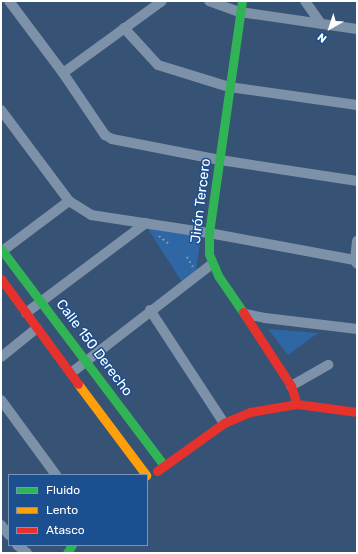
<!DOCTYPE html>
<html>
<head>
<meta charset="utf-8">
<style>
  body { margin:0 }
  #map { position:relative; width:358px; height:554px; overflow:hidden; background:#365274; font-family:Rubik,sans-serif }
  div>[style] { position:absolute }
  .green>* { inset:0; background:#2f66a5 }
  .path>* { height:1.5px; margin-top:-0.75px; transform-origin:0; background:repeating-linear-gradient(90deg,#7d92a8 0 2px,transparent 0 5px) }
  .street>* { height:10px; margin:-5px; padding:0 5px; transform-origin:5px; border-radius:5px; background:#7d92a8 }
  .fast>* { height:9px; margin:-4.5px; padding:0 4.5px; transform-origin:4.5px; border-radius:4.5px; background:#30b455 }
  .slow>* { height:9px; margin:-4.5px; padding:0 4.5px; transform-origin:4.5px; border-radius:4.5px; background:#ff9f0a }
  .jam>* { height:9px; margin:-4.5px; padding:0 4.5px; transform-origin:4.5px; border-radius:4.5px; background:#e5322d }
  span { translate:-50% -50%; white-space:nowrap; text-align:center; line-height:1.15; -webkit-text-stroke:3px #1b4f8f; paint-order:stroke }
  .street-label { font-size:14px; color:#fff }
  .frame { position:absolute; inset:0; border:2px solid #fff; pointer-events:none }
  .legend { position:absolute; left:8px; top:474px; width:140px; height:72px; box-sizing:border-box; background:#1b4f8f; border:1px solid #7695bc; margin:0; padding:5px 7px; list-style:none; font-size:12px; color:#fff }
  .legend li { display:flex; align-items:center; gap:8px; height:20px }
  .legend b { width:20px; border:1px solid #7695bc }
  .north { position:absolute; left:310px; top:8px; width:40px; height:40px; -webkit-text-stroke:3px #1b4f8f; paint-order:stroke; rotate:219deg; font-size:11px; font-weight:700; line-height:16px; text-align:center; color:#fff }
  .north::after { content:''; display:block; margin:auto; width:14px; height:18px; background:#fff; clip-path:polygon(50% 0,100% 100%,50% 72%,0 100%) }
</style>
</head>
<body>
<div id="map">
  <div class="green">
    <div style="clip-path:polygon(146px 226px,201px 236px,196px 272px,182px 282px)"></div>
    <div style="clip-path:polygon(268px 329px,318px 333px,288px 355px)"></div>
  </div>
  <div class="path">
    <div style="left:159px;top:236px;width:13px;rotate:39deg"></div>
    <div style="left:187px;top:257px;width:12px;rotate:59deg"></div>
  </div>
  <div class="street">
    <div style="left:9px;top:1px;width:90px;rotate:53.1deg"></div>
    <div style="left:63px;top:73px;width:75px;rotate:55.9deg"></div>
    <div style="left:105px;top:135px;width:8px;rotate:30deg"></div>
    <div style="left:112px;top:139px;width:110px;rotate:11deg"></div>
    <div style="left:220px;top:160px;width:139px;rotate:8.7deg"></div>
    <div style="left:209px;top:1px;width:33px;rotate:20deg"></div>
    <div style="left:240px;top:12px;width:118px;rotate:8.3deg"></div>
    <div style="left:305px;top:1px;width:28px;rotate:55deg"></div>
    <div style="left:124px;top:28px;width:50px;rotate:47.4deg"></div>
    <div style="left:158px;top:65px;width:74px;rotate:17.2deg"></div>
    <div style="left:229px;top:87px;width:129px;rotate:8deg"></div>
    <div style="left:63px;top:73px;width:122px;rotate:-36deg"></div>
    <div style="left:1px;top:110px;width:114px;rotate:53.2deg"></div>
    <div style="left:69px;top:201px;width:26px;rotate:32deg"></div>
    <div style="left:91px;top:215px;width:119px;rotate:8.7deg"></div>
    <div style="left:209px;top:233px;width:148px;rotate:10.5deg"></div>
    <div style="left:357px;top:241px;width:19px;rotate:96deg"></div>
    <div style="left:355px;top:260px;width:4px;rotate:63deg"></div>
    <div style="left:1px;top:252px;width:85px;rotate:-36.9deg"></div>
    <div style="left:150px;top:310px;width:135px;rotate:56.8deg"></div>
    <div style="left:26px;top:313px;width:150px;rotate:-36.9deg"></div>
    <div style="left:245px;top:314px;width:20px;rotate:11deg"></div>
    <div style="left:265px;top:318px;width:93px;rotate:6.8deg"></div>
    <div style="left:1px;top:357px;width:46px;rotate:-38.9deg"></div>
    <div style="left:71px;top:373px;width:178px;rotate:-37.7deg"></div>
    <div style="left:291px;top:386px;width:43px;rotate:-29.6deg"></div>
    <div style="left:1px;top:400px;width:93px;rotate:53.7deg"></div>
    <div style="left:1px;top:525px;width:13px;rotate:51deg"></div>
    <div style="left:17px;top:545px;width:13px;rotate:39deg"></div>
  </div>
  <div class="fast">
    <div style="left:242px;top:1px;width:234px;rotate:98.1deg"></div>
    <div style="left:209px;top:233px;width:21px;rotate:90deg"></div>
    <div style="left:209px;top:254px;width:25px;rotate:67deg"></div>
    <div style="left:219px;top:277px;width:42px;rotate:55.6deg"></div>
    <div style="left:1px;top:249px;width:271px;rotate:53deg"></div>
    <div style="left:67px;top:553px;width:9px;rotate:-58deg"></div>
  </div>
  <div class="slow">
    <div style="left:78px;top:384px;width:114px;rotate:53.2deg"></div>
  </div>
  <div class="jam">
    <div style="left:1px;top:279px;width:130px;rotate:53.7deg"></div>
    <div style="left:243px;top:312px;width:88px;rotate:57deg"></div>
    <div style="left:291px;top:386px;width:19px;rotate:72deg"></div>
    <div style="left:157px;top:471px;width:82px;rotate:-35.6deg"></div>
    <div style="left:224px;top:423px;width:28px;rotate:-23deg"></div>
    <div style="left:250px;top:412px;width:48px;rotate:-9.7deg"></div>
    <div style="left:297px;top:404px;width:61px;rotate:7.6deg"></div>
  </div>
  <div class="street-label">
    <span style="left:201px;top:201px;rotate:-83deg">Jirón Tercero</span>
    <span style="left:94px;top:348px;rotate:53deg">Calle 150 Derecho</span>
  </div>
  <div class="frame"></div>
  <ul class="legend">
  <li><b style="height:5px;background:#30b455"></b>Fluido</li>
  <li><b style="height:5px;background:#ff9f0a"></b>Lento</li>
  <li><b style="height:5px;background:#e5322d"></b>Atasco</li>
  </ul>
  <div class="north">N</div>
</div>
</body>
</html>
